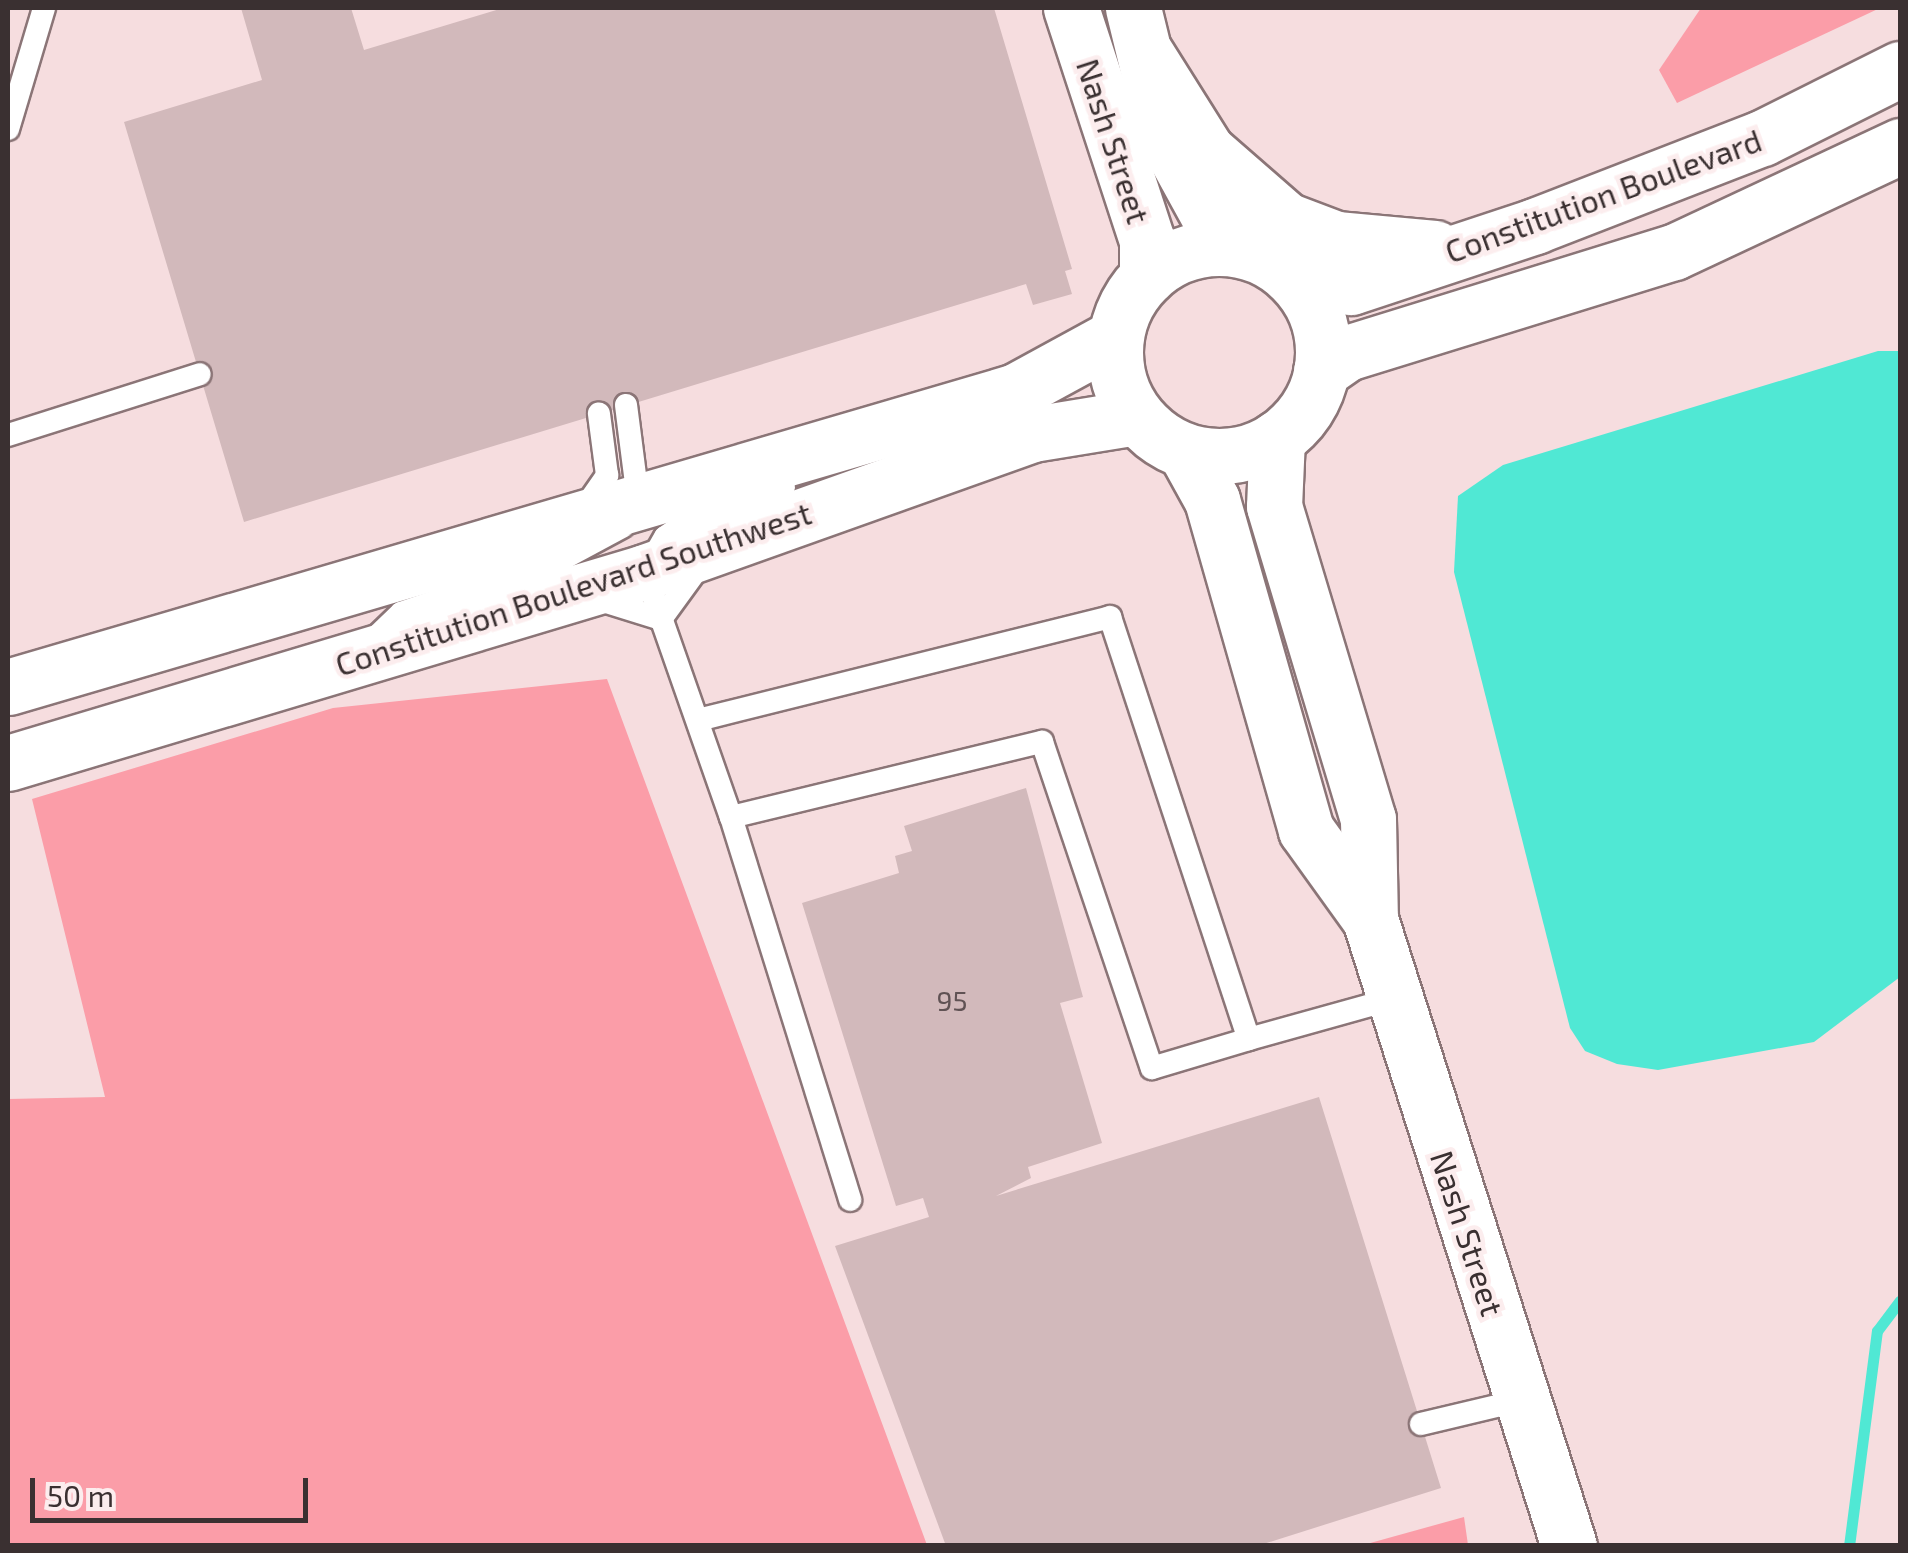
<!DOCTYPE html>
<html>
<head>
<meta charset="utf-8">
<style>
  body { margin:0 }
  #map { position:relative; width:1908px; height:1553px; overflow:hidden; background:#f6dddf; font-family:"Exo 2",sans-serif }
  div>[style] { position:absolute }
  .green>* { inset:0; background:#fb9da8 }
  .water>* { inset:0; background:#50e8d4 }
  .stream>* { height:11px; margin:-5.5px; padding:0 5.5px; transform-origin:5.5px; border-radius:5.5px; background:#50e8d4 }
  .building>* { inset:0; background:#d2b9bb }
  .roads { filter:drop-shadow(2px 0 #8b7577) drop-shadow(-2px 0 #8b7577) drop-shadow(0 2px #8b7577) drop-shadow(0 -2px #8b7577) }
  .lane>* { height:22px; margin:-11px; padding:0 11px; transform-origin:11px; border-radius:11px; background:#fff }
  .secondary>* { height:55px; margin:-27.5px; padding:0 27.5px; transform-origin:27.5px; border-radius:27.5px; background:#fff }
  .secondary>.ring { margin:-27.5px; padding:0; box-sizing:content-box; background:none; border:55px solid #fff; border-radius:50% }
  span { translate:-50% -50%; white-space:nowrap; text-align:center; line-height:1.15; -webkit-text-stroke:9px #fcedee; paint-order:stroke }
  .number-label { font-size:28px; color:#605254 }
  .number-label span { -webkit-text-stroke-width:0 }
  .street-label { font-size:32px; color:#3a3031 }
  .frame { position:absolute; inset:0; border:10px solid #3a3031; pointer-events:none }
  .scale { position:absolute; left:30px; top:1478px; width:278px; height:45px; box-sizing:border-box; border:5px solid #3a3031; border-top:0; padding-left:12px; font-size:30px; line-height:35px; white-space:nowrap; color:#3a3031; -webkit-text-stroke:8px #fcedee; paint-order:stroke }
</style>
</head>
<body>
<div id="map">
  <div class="green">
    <div style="clip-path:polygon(1701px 8px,1880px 8px,1677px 103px,1659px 70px)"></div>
    <div style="clip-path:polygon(607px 679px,927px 1545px,8px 1545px,8px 1099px,105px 1097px,32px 799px,333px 708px)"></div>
    <div style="clip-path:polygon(1464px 1517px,1468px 1545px,1363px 1545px)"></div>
  </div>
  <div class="water">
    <div style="clip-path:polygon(1878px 351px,1900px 351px,1900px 977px,1814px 1042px,1658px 1070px,1617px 1064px,1585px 1051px,1570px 1028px,1454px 572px,1458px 496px,1503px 465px)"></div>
  </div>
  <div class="stream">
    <div style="left:1849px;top:1546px;width:217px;rotate:-82.6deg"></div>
    <div style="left:1877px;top:1331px;width:38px;rotate:-53deg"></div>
  </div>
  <div class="building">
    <div style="clip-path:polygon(241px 8px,351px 8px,364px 50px,503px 8px,994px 8px,1072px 269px,1065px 271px,1072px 294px,1033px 305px,1026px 284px,244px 522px,124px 122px,262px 80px)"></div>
    <div style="clip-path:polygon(1026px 788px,1083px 997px,1060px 1003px,1102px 1143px,1028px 1167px,1031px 1178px,996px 1196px,1319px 1097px,1441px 1488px,1257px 1546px,946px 1546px,835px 1246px,929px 1217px,923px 1198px,896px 1206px,802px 903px,899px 873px,895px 856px,912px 851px,904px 826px)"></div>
  </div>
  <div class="roads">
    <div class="lane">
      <div style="left:8px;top:129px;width:126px;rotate:-73.4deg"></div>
      <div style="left:626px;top:405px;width:95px;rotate:82.7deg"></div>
      <div style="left:8px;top:435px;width:201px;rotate:-17.6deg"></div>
      <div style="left:784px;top:487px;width:88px;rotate:162.8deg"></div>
      <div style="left:700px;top:513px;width:42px;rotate:145.6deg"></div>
      <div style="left:665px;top:537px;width:40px;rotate:119.7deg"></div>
      <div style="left:645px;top:572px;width:260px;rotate:70.7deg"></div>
      <div style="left:731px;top:817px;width:320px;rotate:-13.6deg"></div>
      <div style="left:1042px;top:742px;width:344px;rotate:71.4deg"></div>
      <div style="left:1152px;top:1068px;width:101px;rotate:-16.6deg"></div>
      <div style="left:585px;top:507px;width:39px;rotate:-55deg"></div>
      <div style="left:607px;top:475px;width:62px;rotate:-97.5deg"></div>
      <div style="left:600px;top:600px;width:64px;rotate:17.3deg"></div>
      <div style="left:661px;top:619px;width:68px;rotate:-54deg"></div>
      <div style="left:373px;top:640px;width:39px;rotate:-44deg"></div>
      <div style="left:401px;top:613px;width:174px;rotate:-18.7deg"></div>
      <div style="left:566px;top:557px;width:64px;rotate:-28.2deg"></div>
      <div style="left:698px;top:720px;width:425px;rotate:-14deg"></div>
      <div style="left:1110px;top:617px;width:444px;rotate:71.8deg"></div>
      <div style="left:1249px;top:1039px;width:148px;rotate:-15.6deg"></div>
      <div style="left:731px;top:817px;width:401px;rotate:72.7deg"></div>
      <div style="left:1421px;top:1424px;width:104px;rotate:-13.4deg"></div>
    </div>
    <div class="secondary">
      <div style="left:1071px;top:8px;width:244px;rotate:71.9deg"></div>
      <div style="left:1147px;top:240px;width:37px;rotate:90deg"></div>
      <div style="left:1133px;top:8px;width:131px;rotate:76.3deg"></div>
      <div style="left:1164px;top:135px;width:102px;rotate:61.2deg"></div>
      <div style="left:1213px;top:224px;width:41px;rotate:39.1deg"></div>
      <div style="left:1146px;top:54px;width:115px;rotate:57.8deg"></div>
      <div style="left:1207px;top:151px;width:105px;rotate:41.1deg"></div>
      <div style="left:1286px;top:220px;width:53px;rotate:20.8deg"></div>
      <div style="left:1336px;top:239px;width:99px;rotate:5.2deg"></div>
      <div class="ring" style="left:1115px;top:248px;width:153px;height:153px"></div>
      <div style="left:1296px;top:281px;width:55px;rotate:6.2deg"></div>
      <div style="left:1351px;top:287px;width:194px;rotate:-18.3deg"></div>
      <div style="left:1535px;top:226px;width:243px;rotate:-21.2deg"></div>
      <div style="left:1762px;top:138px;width:154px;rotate:-26.6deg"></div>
      <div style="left:1321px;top:371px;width:32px;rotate:-35deg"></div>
      <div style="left:1347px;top:353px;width:342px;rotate:-17.2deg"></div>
      <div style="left:1674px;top:252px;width:250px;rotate:-25.1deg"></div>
      <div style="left:1277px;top:438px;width:68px;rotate:92.5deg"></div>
      <div style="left:1274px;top:506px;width:327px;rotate:73.3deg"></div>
      <div style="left:1368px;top:819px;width:100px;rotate:88.9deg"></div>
      <div style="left:1370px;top:919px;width:658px;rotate:72.39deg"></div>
      <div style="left:1185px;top:451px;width:56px;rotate:61.1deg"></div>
      <div style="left:1212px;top:500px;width:343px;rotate:74.1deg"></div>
      <div style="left:1306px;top:830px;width:110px;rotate:54.3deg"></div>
      <div style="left:8px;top:687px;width:1051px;rotate:-16.36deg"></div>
      <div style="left:1016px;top:391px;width:113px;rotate:-28.6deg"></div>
      <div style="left:8px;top:763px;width:665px;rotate:-16.69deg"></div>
      <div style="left:645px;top:572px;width:412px;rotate:-19.6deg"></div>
      <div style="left:1033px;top:434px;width:105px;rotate:-9.3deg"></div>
    </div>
  </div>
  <div class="number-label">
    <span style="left:952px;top:1000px">95</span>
  </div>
  <div class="street-label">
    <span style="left:1114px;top:141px;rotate:72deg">Nash Street</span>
    <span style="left:1603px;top:195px;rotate:-20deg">Constitution Boulevard</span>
    <span style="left:573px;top:588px;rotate:-18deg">Constitution Boulevard Southwest</span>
    <span style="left:1468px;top:1233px;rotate:72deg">Nash Street</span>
  </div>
  <div class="frame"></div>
  <div class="scale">50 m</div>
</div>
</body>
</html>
